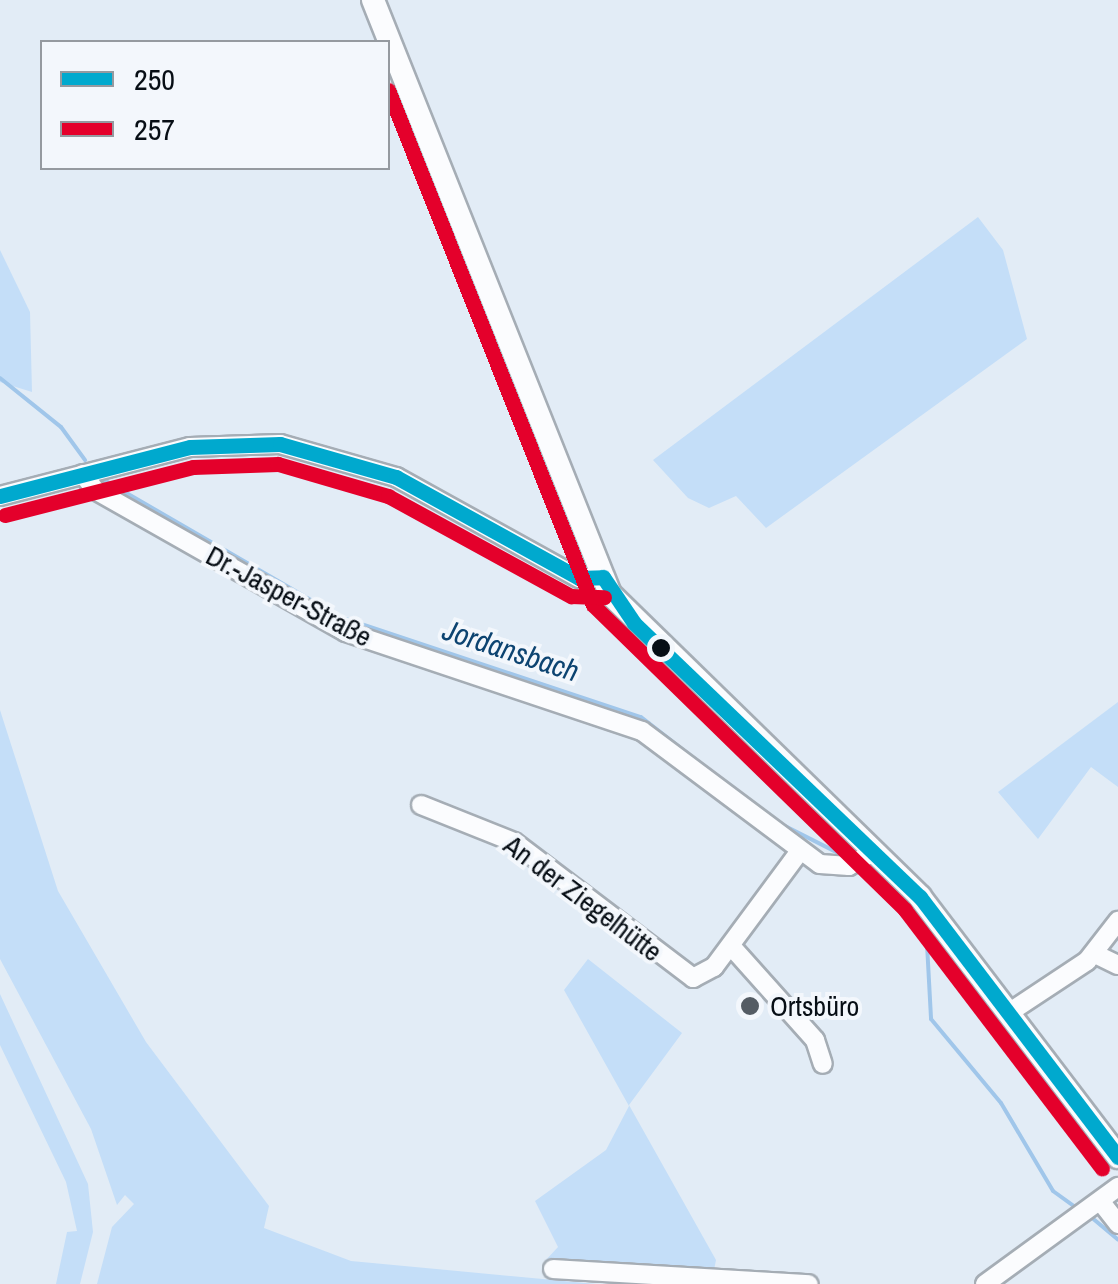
<!DOCTYPE html>
<html>
<head>
<meta charset="utf-8">
<style>
  body { margin:0 }
  #map { position:relative; width:1118px; height:1284px; overflow:hidden; background:#e2ecf6; font-family:"Archivo Narrow",sans-serif }
  div>[style] { position:absolute }
  .green>* { inset:0; background:#c4def8 }
  .stream>* { height:4px; margin:-2px; padding:0 2px; transform-origin:2px; border-radius:2px; background:#a0c6ea }
  .roads { filter:drop-shadow(2px 0 #a5adb5) drop-shadow(-2px 0 #a5adb5) drop-shadow(0 2px #a5adb5) drop-shadow(0 -2px #a5adb5) }
  .minor>* { height:18px; margin:-9px; padding:0 9px; transform-origin:9px; border-radius:9px; background:#fbfcfe }
  .major>* { height:22px; margin:-11px; padding:0 11px; transform-origin:11px; border-radius:11px; background:#fbfcfe }
  .bus-1>* { height:15px; margin:-7.5px; padding:0 7.5px; transform-origin:7.5px; border-radius:7.5px; background:#00a9ce }
  .bus-2>* { height:15px; margin:-7.5px; padding:0 7.5px; transform-origin:7.5px; border-radius:7.5px; background:#e4002b }
  .dots>* { width:28px; height:28px; translate:-50% -50%; box-sizing:border-box; border:5px solid #f3f7fc; border-radius:50% }
  span { translate:-50% -50%; white-space:nowrap; text-align:center; line-height:1.15; -webkit-text-stroke:8px #f3f7fc; paint-order:stroke }
  .street-label { font-size:28px; color:#070e15 }
  .poi-label { font-size:28px; color:#070e15 }
  .left { translate:0 -50%; text-align:left }
  .water-label { font-size:30px; color:#0d4471; font-style:italic }
  .legend { position:absolute; left:40px; top:40px; width:350px; height:130px; box-sizing:border-box; background:#f3f7fc; border:2px solid #959aa0; margin:0; padding:12px 18px; list-style:none; font-size:30px; color:#070e15 }
  .legend li { display:flex; align-items:center; gap:20px; height:50px }
  .legend b { width:50px; border:2px solid #959aa0 }
</style>
</head>
<body>
<div id="map">
  <div class="green">
    <div style="clip-path:polygon(978px 217px,1003px 250px,1027px 339px,766px 528px,736px 496px,709px 508px,688px 498px,653px 460px)"></div>
    <div style="clip-path:polygon(0 250px,30px 312px,32px 392px,0 382px)"></div>
    <div style="clip-path:polygon(1118px 702px,1118px 787px,1091px 767px,1038px 839px,998px 792px)"></div>
    <div style="clip-path:polygon(0 710px,58px 891px,146px 1042px,269px 1206px,264px 1228px,351px 1261px,596px 1284px,97px 1284px,112px 1227px,134px 1204px,125px 1195px,117px 1205px,91px 1129px,0 959px)"></div>
    <div style="clip-path:polygon(588px 959px,682px 1033px,629px 1105px,716px 1260px,714px 1270px,545px 1261px,558px 1247px,535px 1201px,606px 1150px,629px 1106px,564px 990px)"></div>
    <div style="clip-path:polygon(0 994px,88px 1184px,93px 1232px,80px 1284px,56px 1284px,67px 1232px,77px 1231px,66px 1182px,0 1045px)"></div>
  </div>
  <div class="stream">
    <div style="left:0;top:378px;width:78px;rotate:38.8deg"></div>
    <div style="left:61px;top:427px;width:41px;rotate:54deg"></div>
    <div style="left:104px;top:480px;width:273px;rotate:30.1deg"></div>
    <div style="left:340px;top:617px;width:317px;rotate:18.4deg"></div>
    <div style="left:641px;top:717px;width:99px;rotate:38deg"></div>
    <div style="left:783px;top:825px;width:71px;rotate:26.9deg"></div>
    <div style="left:863px;top:867px;width:33px;rotate:35deg"></div>
    <div style="left:903px;top:899px;width:51px;rotate:61.9deg"></div>
    <div style="left:927px;top:944px;width:75px;rotate:86.9deg"></div>
    <div style="left:931px;top:1019px;width:109px;rotate:50.2deg"></div>
    <div style="left:1001px;top:1103px;width:102px;rotate:59.4deg"></div>
    <div style="left:1053px;top:1191px;width:31px;rotate:36deg"></div>
    <div style="left:1091px;top:1217px;width:35px;rotate:40deg"></div>
  </div>
  <div class="roads">
    <div class="minor">
      <div style="left:83px;top:474px;width:20px;rotate:53deg"></div>
      <div style="left:95px;top:490px;width:288px;rotate:29.5deg"></div>
      <div style="left:346px;top:632px;width:312px;rotate:18.5deg"></div>
      <div style="left:642px;top:731px;width:222px;rotate:36.8deg"></div>
      <div style="left:820px;top:864px;width:29px;rotate:4deg"></div>
      <div style="left:849px;top:866px;width:30px;rotate:-30deg"></div>
      <div style="left:0;top:496px;width:196px;rotate:-14.5deg"></div>
      <div style="left:190px;top:447px;width:90px;rotate:-1.9deg"></div>
      <div style="left:280px;top:444px;width:121px;rotate:15.9deg"></div>
      <div style="left:396px;top:477px;width:209px;rotate:28.9deg"></div>
      <div style="left:579px;top:578px;width:24px;rotate:-2deg"></div>
      <div style="left:421px;top:805px;width:100px;rotate:21.7deg"></div>
      <div style="left:514px;top:842px;width:225px;rotate:37.2deg"></div>
      <div style="left:693px;top:978px;width:24px;rotate:-28deg"></div>
      <div style="left:714px;top:967px;width:143px;rotate:-53.5deg"></div>
      <div style="left:731px;top:946px;width:126px;rotate:48.2deg"></div>
      <div style="left:815px;top:1040px;width:25px;rotate:72deg"></div>
      <div style="left:1095px;top:954px;width:25px;rotate:26deg"></div>
      <div style="left:1013px;top:1010px;width:89px;rotate:-33.5deg"></div>
      <div style="left:1087px;top:961px;width:51px;rotate:-52.2deg"></div>
      <div style="left:1101px;top:1202px;width:28px;rotate:52deg"></div>
      <div style="left:553px;top:1269px;width:256px;rotate:3.4deg"></div>
      <div style="left:985px;top:1284px;width:165px;rotate:-36.1deg"></div>
    </div>
    <div class="major">
      <div style="left:373px;top:0;width:640px;rotate:68.25deg"></div>
      <div style="left:610px;top:594px;width:433px;rotate:44.3deg"></div>
      <div style="left:920px;top:897px;width:327px;rotate:52.7deg"></div>
    </div>
  </div>
  <div class="bus-1">
    <div style="left:0;top:496px;width:196px;rotate:-14.5deg"></div>
    <div style="left:190px;top:447px;width:90px;rotate:-1.9deg"></div>
    <div style="left:280px;top:444px;width:121px;rotate:15.9deg"></div>
    <div style="left:396px;top:477px;width:209px;rotate:28.9deg"></div>
    <div style="left:579px;top:578px;width:24px;rotate:-2deg"></div>
    <div style="left:603px;top:577px;width:55px;rotate:56deg"></div>
    <div style="left:634px;top:623px;width:396px;rotate:43.8deg"></div>
    <div style="left:920px;top:897px;width:327px;rotate:52.7deg"></div>
  </div>
  <div class="bus-2">
    <div style="left:388px;top:90px;width:554px;rotate:68.29deg"></div>
    <div style="left:593px;top:605px;width:436px;rotate:44.3deg"></div>
    <div style="left:905px;top:910px;width:325px;rotate:52.7deg"></div>
    <div style="left:5px;top:515px;width:194px;rotate:-14.3deg"></div>
    <div style="left:193px;top:467px;width:85px;rotate:-2deg"></div>
    <div style="left:278px;top:464px;width:115px;rotate:16.2deg"></div>
    <div style="left:388px;top:496px;width:209px;rotate:28.7deg"></div>
    <div style="left:571px;top:596px;width:33px;rotate:2deg"></div>
  </div>
  <div class="dots">
    <div style="left:661px;top:648px;background:#070e15"></div>
    <div style="left:750px;top:1006px;background:#545c64"></div>
  </div>
  <div class="street-label">
    <span style="left:289px;top:596px;rotate:28deg">Dr.-Jasper-Straße</span>
    <span style="left:583px;top:898px;rotate:37deg">An der Ziegelhütte</span>
  </div>
  <div class="poi-label">
    <span class="left" style="left:770px;top:1006px">Ortsbüro</span>
  </div>
  <div class="water-label">
    <span style="left:511px;top:650px;rotate:18deg">Jordansbach</span>
  </div>
  <ul class="legend">
  <li><b style="height:12px;background:#00a9ce"></b>250</li>
  <li><b style="height:12px;background:#e4002b"></b>257</li>
  </ul>
</div>
</body>
</html>
